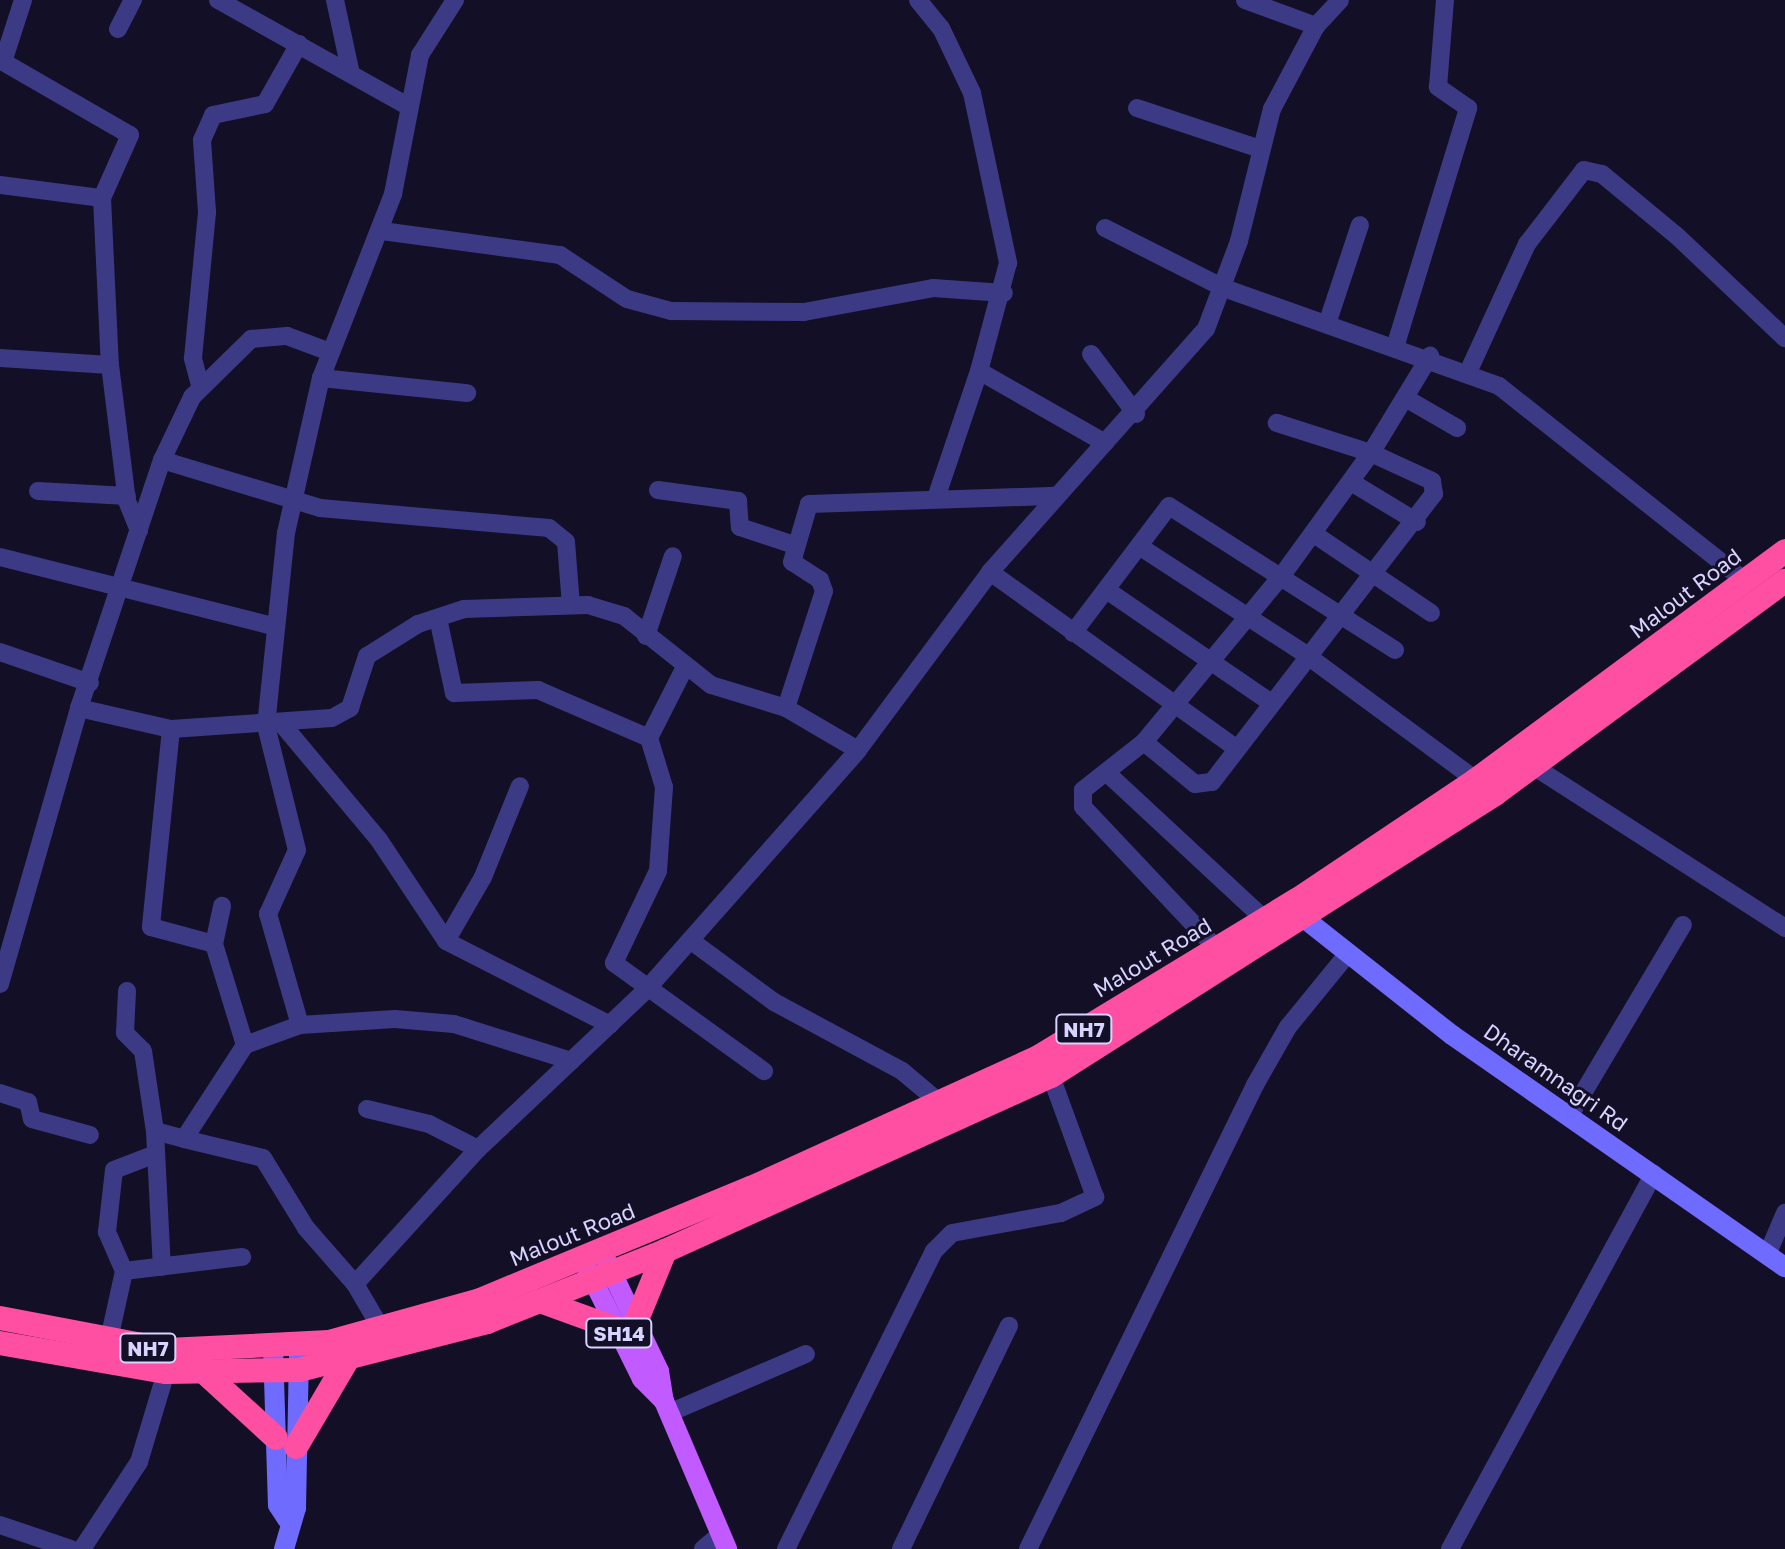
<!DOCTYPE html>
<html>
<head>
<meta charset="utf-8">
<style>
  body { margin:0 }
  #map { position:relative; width:1785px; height:1549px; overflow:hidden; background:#130f26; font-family:"Golos Text",sans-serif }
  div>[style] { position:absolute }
  .street>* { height:18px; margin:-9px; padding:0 9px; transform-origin:9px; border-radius:9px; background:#3d3a85 }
  .secondary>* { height:20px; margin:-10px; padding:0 10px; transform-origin:10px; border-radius:10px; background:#6f6bff }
  .primary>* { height:20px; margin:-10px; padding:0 10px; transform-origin:10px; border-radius:10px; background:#c25bff }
  .highway>* { height:24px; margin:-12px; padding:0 12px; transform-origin:12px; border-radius:12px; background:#ff4fa3 }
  span { translate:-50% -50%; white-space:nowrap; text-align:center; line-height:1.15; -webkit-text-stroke:6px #130f26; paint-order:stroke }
  .shield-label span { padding:2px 6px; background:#130f26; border:2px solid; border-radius:6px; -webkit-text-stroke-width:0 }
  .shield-label { font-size:20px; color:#d9d4ff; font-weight:700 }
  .street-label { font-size:22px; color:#d9d4ff }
</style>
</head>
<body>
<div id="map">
  <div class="street">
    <div style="left:218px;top:0;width:218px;rotate:29.2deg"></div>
    <div style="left:335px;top:0;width:76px;rotate:77.8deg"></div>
    <div style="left:918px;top:0;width:36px;rotate:51deg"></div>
    <div style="left:941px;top:28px;width:72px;rotate:64.5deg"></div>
    <div style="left:972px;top:93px;width:174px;rotate:78deg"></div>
    <div style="left:1008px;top:263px;width:112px;rotate:105deg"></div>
    <div style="left:979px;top:371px;width:145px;rotate:29.7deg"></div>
    <div style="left:1245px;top:0;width:76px;rotate:20.1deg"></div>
    <div style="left:118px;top:29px;width:33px;rotate:-63deg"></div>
    <div style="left:0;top:60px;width:150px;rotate:30deg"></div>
    <div style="left:130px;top:135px;width:69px;rotate:114deg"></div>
    <div style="left:102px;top:198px;width:167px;rotate:87.3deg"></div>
    <div style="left:110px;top:365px;width:137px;rotate:82.9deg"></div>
    <div style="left:127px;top:501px;width:32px;rotate:68deg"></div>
    <div style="left:3px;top:62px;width:65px;rotate:-72.1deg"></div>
    <div style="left:1137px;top:108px;width:130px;rotate:18.4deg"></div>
    <div style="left:0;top:185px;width:103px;rotate:7.3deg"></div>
    <div style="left:1105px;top:228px;width:133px;rotate:26.8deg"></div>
    <div style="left:1224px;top:288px;width:292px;rotate:19.6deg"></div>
    <div style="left:1499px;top:386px;width:314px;rotate:38.4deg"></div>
    <div style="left:382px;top:231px;width:180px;rotate:7.7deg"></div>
    <div style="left:560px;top:255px;width:80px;rotate:33.3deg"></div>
    <div style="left:627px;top:299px;width:46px;rotate:15.3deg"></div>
    <div style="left:671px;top:311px;width:133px;rotate:0.4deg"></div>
    <div style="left:804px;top:312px;width:131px;rotate:-10.5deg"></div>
    <div style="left:933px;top:288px;width:71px;rotate:4deg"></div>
    <div style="left:1328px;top:321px;width:101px;rotate:-71.6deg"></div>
    <div style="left:1396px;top:344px;width:247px;rotate:-73deg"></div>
    <div style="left:1468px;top:108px;width:37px;rotate:-145deg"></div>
    <div style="left:1438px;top:87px;width:87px;rotate:-85.4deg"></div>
    <div style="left:1091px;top:354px;width:75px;rotate:53.1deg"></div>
    <div style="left:0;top:358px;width:110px;rotate:3.6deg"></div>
    <div style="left:1469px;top:370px;width:139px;rotate:-65.3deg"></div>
    <div style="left:1527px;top:244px;width:93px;rotate:-52.4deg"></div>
    <div style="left:1584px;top:170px;width:18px;rotate:13deg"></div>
    <div style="left:1602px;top:174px;width:97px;rotate:39.6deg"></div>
    <div style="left:1677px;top:236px;width:149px;rotate:43.4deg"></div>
    <div style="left:321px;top:378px;width:147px;rotate:5.9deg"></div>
    <div style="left:200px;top:385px;width:28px;rotate:-105deg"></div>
    <div style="left:193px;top:358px;width:147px;rotate:-84.5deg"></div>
    <div style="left:207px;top:212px;width:72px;rotate:-94deg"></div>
    <div style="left:202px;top:140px;width:27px;rotate:-66deg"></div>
    <div style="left:213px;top:115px;width:53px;rotate:-11.9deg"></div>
    <div style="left:265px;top:104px;width:69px;rotate:-60.5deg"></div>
    <div style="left:1407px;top:399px;width:58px;rotate:30.1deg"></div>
    <div style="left:162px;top:460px;width:165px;rotate:16.9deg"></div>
    <div style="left:320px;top:508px;width:230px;rotate:5deg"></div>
    <div style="left:549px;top:528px;width:22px;rotate:39deg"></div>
    <div style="left:566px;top:542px;width:63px;rotate:85.5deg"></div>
    <div style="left:1351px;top:482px;width:77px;rotate:31.2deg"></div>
    <div style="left:658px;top:490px;width:81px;rotate:7.8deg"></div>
    <div style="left:738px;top:501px;width:26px;rotate:86deg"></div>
    <div style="left:740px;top:527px;width:57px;rotate:18.4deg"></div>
    <div style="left:38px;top:491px;width:89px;rotate:3.2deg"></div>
    <div style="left:936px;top:498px;width:134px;rotate:-71.3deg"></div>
    <div style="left:1314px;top:534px;width:141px;rotate:34deg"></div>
    <div style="left:1142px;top:548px;width:194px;rotate:33deg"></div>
    <div style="left:1305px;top:654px;width:221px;rotate:36.4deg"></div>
    <div style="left:0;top:557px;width:285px;rotate:14.2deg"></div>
    <div style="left:990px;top:572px;width:302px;rotate:35.6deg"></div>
    <div style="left:1108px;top:591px;width:196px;rotate:34.4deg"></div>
    <div style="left:438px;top:618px;width:77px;rotate:78deg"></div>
    <div style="left:454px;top:693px;width:84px;rotate:-2deg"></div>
    <div style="left:538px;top:690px;width:121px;rotate:23.4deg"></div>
    <div style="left:1073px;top:633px;width:159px;rotate:-52.9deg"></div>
    <div style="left:1169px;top:506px;width:268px;rotate:32.5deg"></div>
    <div style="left:646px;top:636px;width:84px;rotate:-71.4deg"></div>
    <div style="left:0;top:652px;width:95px;rotate:19deg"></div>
    <div style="left:684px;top:669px;width:77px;rotate:116.9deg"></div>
    <div style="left:649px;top:738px;width:51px;rotate:73deg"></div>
    <div style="left:664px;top:787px;width:84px;rotate:94.1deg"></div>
    <div style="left:658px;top:871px;width:102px;rotate:115.6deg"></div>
    <div style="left:614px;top:963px;width:185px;rotate:35.8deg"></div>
    <div style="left:79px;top:708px;width:94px;rotate:12.9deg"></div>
    <div style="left:171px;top:729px;width:161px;rotate:-3.9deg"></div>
    <div style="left:332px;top:718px;width:21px;rotate:-29deg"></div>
    <div style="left:350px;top:708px;width:55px;rotate:-71.9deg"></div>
    <div style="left:367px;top:656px;width:60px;rotate:-32.1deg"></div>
    <div style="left:418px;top:624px;width:48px;rotate:-18.1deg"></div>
    <div style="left:464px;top:609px;width:124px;rotate:-1.8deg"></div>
    <div style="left:588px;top:605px;width:38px;rotate:17deg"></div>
    <div style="left:624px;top:616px;width:111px;rotate:38.4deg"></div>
    <div style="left:711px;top:685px;width:78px;rotate:17deg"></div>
    <div style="left:786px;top:708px;width:83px;rotate:30.3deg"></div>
    <div style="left:786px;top:708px;width:123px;rotate:-72deg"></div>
    <div style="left:824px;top:591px;width:12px;rotate:-110deg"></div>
    <div style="left:820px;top:580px;width:33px;rotate:-147deg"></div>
    <div style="left:792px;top:562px;width:60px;rotate:-73.7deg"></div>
    <div style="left:809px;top:504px;width:247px;rotate:-1.9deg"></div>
    <div style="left:282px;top:724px;width:151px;rotate:50.1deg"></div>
    <div style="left:379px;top:840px;width:121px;rotate:56.4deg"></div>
    <div style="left:446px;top:941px;width:184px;rotate:27.1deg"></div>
    <div style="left:171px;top:729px;width:199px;rotate:95.8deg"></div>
    <div style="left:151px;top:927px;width:65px;rotate:15.1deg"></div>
    <div style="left:1144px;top:742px;width:66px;rotate:39.5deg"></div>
    <div style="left:1195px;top:784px;width:17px;rotate:-7deg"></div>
    <div style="left:1212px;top:782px;width:364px;rotate:-52.4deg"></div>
    <div style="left:1434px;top:494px;width:13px;rotate:-99deg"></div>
    <div style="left:1432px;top:481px;width:67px;rotate:-155.3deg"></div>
    <div style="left:1371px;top:453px;width:99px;rotate:-162.3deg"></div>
    <div style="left:1533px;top:766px;width:300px;rotate:32.7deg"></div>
    <div style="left:1107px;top:773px;width:214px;rotate:42.9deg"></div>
    <div style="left:690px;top:940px;width:104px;rotate:36.4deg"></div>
    <div style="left:774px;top:1002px;width:145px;rotate:28.3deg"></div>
    <div style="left:902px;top:1071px;width:50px;rotate:40.1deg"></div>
    <div style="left:446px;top:941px;width:74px;rotate:-60deg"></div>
    <div style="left:483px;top:877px;width:98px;rotate:-67.9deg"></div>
    <div style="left:1216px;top:948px;width:194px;rotate:-133.3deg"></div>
    <div style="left:1083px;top:807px;width:17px;rotate:-90deg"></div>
    <div style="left:1083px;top:790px;width:78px;rotate:-38.2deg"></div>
    <div style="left:1144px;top:742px;width:218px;rotate:-50.4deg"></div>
    <div style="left:1283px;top:574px;width:150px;rotate:-54deg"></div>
    <div style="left:1371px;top:453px;width:114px;rotate:-58.7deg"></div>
    <div style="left:0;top:984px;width:287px;rotate:-74deg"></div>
    <div style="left:79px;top:708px;width:262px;rotate:-71.5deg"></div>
    <div style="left:162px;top:460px;width:70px;rotate:-64.5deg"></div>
    <div style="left:192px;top:397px;width:83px;rotate:-44.5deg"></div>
    <div style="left:251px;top:339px;width:36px;rotate:-5deg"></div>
    <div style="left:287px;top:336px;width:46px;rotate:20.4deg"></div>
    <div style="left:127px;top:991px;width:42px;rotate:92.7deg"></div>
    <div style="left:125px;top:1033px;width:25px;rotate:45deg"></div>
    <div style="left:143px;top:1051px;width:81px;rotate:81.5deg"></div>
    <div style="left:155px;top:1131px;width:136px;rotate:87.1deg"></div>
    <div style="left:300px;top:1025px;width:116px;rotate:-106.1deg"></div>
    <div style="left:268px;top:914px;width:70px;rotate:-65.6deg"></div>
    <div style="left:297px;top:850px;width:128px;rotate:-104deg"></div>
    <div style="left:266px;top:726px;width:194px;rotate:-84.1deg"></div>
    <div style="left:286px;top:533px;width:159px;rotate:-77.3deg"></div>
    <div style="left:321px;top:378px;width:198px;rotate:-68.6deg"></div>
    <div style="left:393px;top:194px;width:142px;rotate:-79deg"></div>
    <div style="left:420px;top:55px;width:65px;rotate:-57.5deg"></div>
    <div style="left:245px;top:1045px;width:59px;rotate:-20deg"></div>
    <div style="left:300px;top:1025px;width:95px;rotate:-3.6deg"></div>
    <div style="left:395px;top:1019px;width:59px;rotate:4.8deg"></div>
    <div style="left:454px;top:1024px;width:123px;rotate:17.5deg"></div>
    <div style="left:0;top:1093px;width:29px;rotate:18deg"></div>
    <div style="left:28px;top:1102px;width:17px;rotate:77deg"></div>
    <div style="left:32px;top:1119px;width:60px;rotate:15.4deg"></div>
    <div style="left:367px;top:1109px;width:64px;rotate:13.6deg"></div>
    <div style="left:429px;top:1124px;width:55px;rotate:27deg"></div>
    <div style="left:1570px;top:1115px;width:221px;rotate:-59.3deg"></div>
    <div style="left:155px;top:1131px;width:30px;rotate:15deg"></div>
    <div style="left:184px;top:1139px;width:112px;rotate:-57deg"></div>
    <div style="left:245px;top:1045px;width:106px;rotate:-107.1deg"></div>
    <div style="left:214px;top:944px;width:39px;rotate:-78deg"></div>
    <div style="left:184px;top:1139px;width:81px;rotate:13.5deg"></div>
    <div style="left:263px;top:1158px;width:82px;rotate:58.4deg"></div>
    <div style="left:306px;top:1228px;width:74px;rotate:48.8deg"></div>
    <div style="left:1767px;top:1255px;width:46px;rotate:-66.8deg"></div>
    <div style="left:124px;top:1271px;width:43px;rotate:-113.6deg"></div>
    <div style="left:107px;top:1232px;width:62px;rotate:-83.6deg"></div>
    <div style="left:114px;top:1170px;width:42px;rotate:-21deg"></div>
    <div style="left:382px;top:1330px;width:53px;rotate:-120.4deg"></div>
    <div style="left:355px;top:1284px;width:183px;rotate:-47.7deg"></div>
    <div style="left:478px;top:1149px;width:231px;rotate:-43.4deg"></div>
    <div style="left:646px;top:990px;width:320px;rotate:-48.5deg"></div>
    <div style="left:858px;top:750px;width:222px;rotate:-53.4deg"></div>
    <div style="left:990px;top:572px;width:325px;rotate:-48.4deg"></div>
    <div style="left:1206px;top:329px;width:94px;rotate:-69.4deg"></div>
    <div style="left:1239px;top:241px;width:136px;rotate:-76deg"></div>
    <div style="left:1272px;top:109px;width:94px;rotate:-62.1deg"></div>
    <div style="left:1316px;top:26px;width:35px;rotate:-47deg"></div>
    <div style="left:108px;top:1344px;width:75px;rotate:-77.6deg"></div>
    <div style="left:124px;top:1271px;width:119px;rotate:-6.8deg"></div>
    <div style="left:669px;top:1413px;width:149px;rotate:-23.3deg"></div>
    <div style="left:0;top:1525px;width:75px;rotate:18.7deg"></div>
    <div style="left:82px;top:1549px;width:104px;rotate:-56.8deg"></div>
    <div style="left:139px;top:1462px;width:94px;rotate:-73.3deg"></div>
    <div style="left:703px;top:1549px;width:23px;rotate:-40deg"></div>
    <div style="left:786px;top:1549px;width:333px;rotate:-63.6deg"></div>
    <div style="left:934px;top:1251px;width:25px;rotate:-45deg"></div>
    <div style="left:952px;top:1233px;width:111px;rotate:-10.4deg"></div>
    <div style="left:1061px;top:1213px;width:38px;rotate:-25deg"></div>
    <div style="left:1095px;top:1197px;width:129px;rotate:-110deg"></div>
    <div style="left:901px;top:1549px;width:248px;rotate:-64.2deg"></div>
    <div style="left:1028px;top:1549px;width:517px;rotate:-63.93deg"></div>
    <div style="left:1255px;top:1085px;width:67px;rotate:-60.4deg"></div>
    <div style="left:1288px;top:1027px;width:92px;rotate:-50.8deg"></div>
    <div style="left:1450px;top:1549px;width:427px;rotate:-61.5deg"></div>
  </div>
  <div class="secondary">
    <div style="left:1305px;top:919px;width:187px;rotate:38.3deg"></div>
    <div style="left:1452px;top:1035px;width:406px;rotate:34.9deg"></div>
    <div style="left:273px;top:1347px;width:158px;rotate:88.2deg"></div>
    <div style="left:278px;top:1505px;width:17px;rotate:57deg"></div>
    <div style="left:284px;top:1549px;width:43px;rotate:-73.7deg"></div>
    <div style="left:296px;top:1508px;width:162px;rotate:-88.9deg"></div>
  </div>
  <div class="primary">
    <div style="left:606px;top:1260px;width:123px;rotate:64.5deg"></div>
    <div style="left:659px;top:1371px;width:30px;rotate:81deg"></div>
    <div style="left:664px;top:1401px;width:161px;rotate:66.9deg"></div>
    <div style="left:587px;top:1268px;width:124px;rotate:63.6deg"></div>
    <div style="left:642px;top:1379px;width:31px;rotate:45deg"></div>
  </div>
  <div class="highway">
    <div style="left:540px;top:1301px;width:82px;rotate:20deg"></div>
    <div style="left:0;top:1318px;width:170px;rotate:10.8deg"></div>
    <div style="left:167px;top:1350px;width:162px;rotate:-2.8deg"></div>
    <div style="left:329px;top:1342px;width:157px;rotate:-15.5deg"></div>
    <div style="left:480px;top:1300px;width:293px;rotate:-22.5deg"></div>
    <div style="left:751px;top:1188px;width:318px;rotate:-24.5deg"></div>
    <div style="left:1040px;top:1056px;width:301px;rotate:-31.3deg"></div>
    <div style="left:1297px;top:900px;width:216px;rotate:-33.8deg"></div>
    <div style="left:1476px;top:780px;width:385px;rotate:-36.5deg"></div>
    <div style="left:636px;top:1322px;width:77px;rotate:-67.8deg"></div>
    <div style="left:0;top:1343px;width:169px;rotate:9.9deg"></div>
    <div style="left:166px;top:1372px;width:133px;rotate:-0.9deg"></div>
    <div style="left:299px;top:1370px;width:194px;rotate:-14.3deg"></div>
    <div style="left:487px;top:1322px;width:192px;rotate:-21.7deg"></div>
    <div style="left:665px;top:1251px;width:424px;rotate:-24.4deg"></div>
    <div style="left:1051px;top:1076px;width:526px;rotate:-32.42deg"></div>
    <div style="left:1495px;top:794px;width:360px;rotate:-36.3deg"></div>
    <div style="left:205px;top:1373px;width:96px;rotate:42.5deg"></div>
    <div style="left:296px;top:1447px;width:99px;rotate:-59.5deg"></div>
  </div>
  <div class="shield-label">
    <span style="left:1084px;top:1029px">NH7</span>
    <span style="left:619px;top:1333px">SH14</span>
    <span style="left:148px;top:1348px">NH7</span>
  </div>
  <div class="street-label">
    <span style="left:1685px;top:593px;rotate:-37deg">Malout Road</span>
    <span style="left:1152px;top:957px;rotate:-31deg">Malout Road</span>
    <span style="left:1556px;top:1077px;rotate:35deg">Dharamnagri Rd</span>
    <span style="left:572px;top:1234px;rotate:-22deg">Malout Road</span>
  </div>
</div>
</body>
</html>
